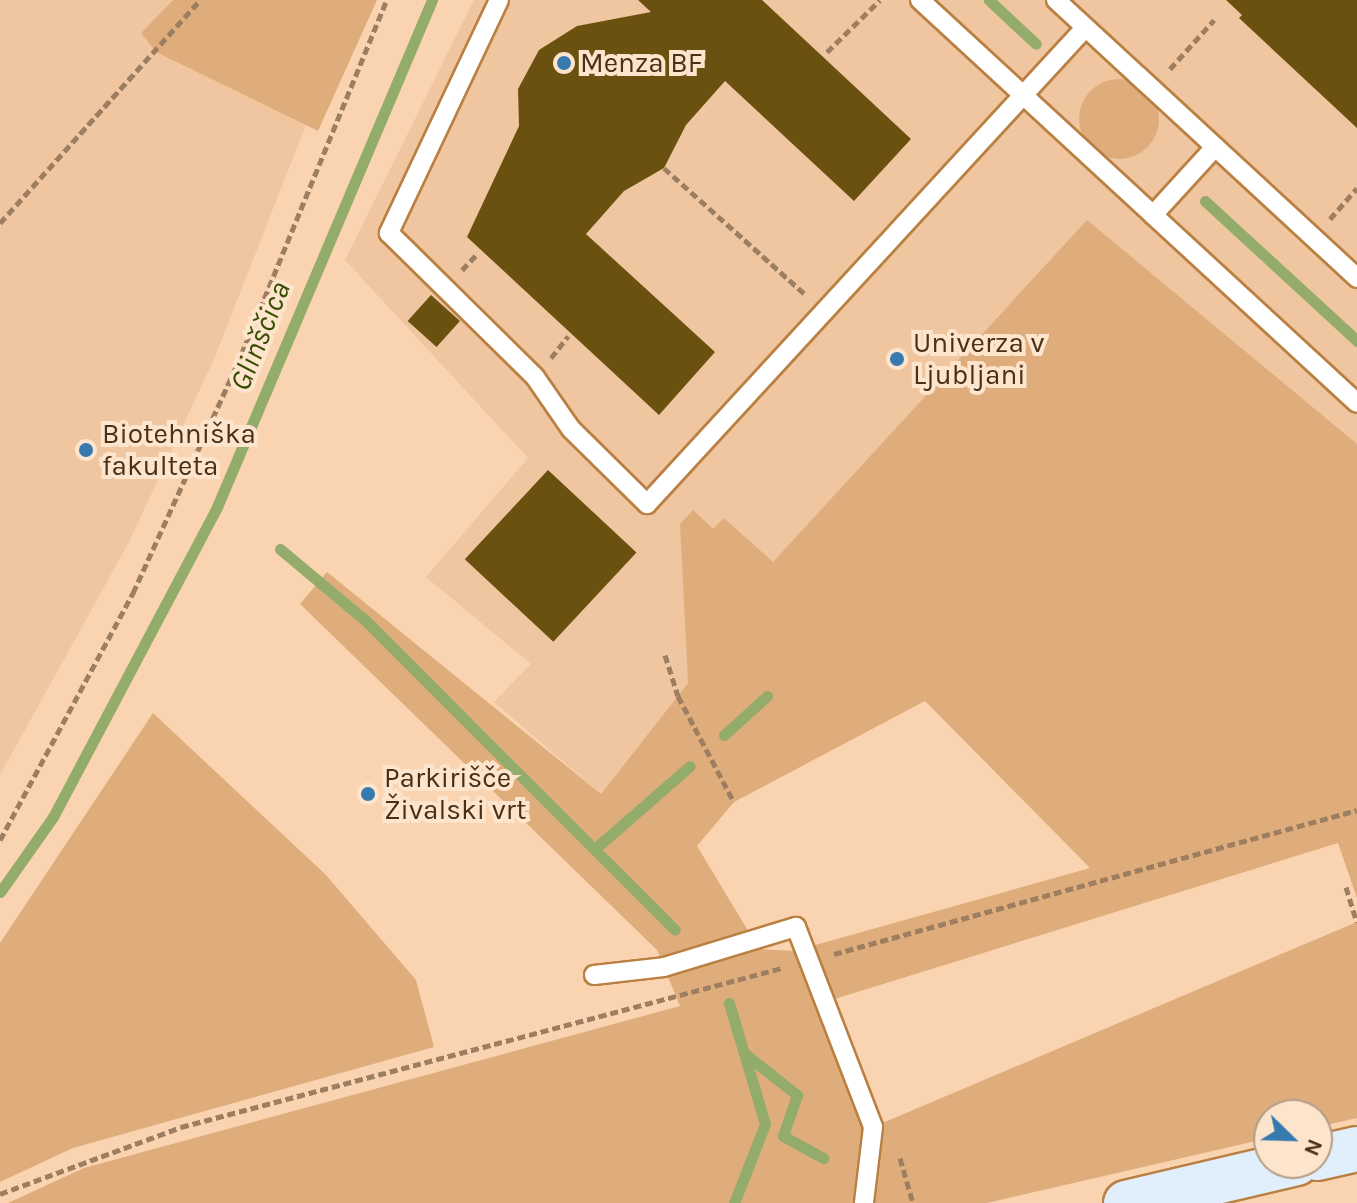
<!DOCTYPE html>
<html>
<head>
<meta charset="utf-8">
<style>
  body { margin:0 }
  #map { position:relative; width:1357px; height:1203px; overflow:hidden; background:#fad4b0; font-family:Karla,sans-serif }
  div>[style] { position:absolute }
  .built>* { inset:0; background:#efc69f }
  .green>* { inset:0; background:#dfad7c }
  .round { border-radius:50% }
  .stream>* { height:11px; margin:-5.5px; padding:0 5.5px; transform-origin:5.5px; border-radius:5.5px; background:#93ab6b }
  .building>* { inset:0; background:#6b5110; transform-origin:0 0 }
  .path>* { height:5px; margin-top:-2.5px; transform-origin:0; background:repeating-linear-gradient(90deg,#9d7e60 0 8px,transparent 0 12px) }
  .roads { filter:drop-shadow(2px 0 #ba8042) drop-shadow(-2px 0 #ba8042) drop-shadow(0 2px #ba8042) drop-shadow(0 -2px #ba8042) }
  .service>* { height:18px; margin:-9px; padding:0 9px; transform-origin:9px; border-radius:9px; background:#fff }
  .secondary>* { height:44px; margin:-22px; padding:0 22px; transform-origin:22px; border-radius:22px; background:#e1effc }
  .dots>* { width:22px; height:22px; translate:-50% -50%; box-sizing:border-box; border:4px solid #fde4cc; border-radius:50% }
  span { translate:-50% -50%; white-space:nowrap; text-align:center; line-height:1.15; -webkit-text-stroke:8px #fde4cc; paint-order:stroke }
  .poi-label { font-size:28px; color:#493017 }
  .left { translate:0 -50%; text-align:left }
  .water-label { font-size:30px; color:#394d02; font-style:italic }
  .north { position:absolute; left:1253px; top:1099px; width:80px; height:80px; box-sizing:border-box; background:#fde4cc; border:2px solid #b59c84; border-radius:50%; rotate:113deg; font-size:22px; font-weight:700; line-height:32px; text-align:center; color:#493017 }
  .north::after { content:''; display:block; margin:auto; width:28px; height:36px; background:#367ab0; clip-path:polygon(50% 0,100% 100%,50% 72%,0 100%) }
</style>
</head>
<body>
<div id="map">
  <div class="built">
    <div style="clip-path:polygon(0 0,173px 0,141px 33px,156px 52px,306px 125px,214px 359px,129px 542px,0 775px)"></div>
    <div style="clip-path:polygon(474px 0,1357px 0,1357px 739px,971px 622px,711px 654px,601px 794px,494px 702px,531px 664px,426px 577px,528px 458px,345px 260px)"></div>
  </div>
  <div class="green">
    <div style="clip-path:polygon(173px 0,377px 0,318px 131px,156px 52px,141px 33px)"></div>
    <div class="round" style="left:1079px;top:79px;width:80px;height:80px"></div>
    <div style="clip-path:polygon(evenodd,1087px 220px,1357px 444px,1357px 898px,1338px 843px,825px 1002px,873px 1127px,1357px 922px,1357px 1118px,1317px 1127px,1317px 1115px,1269px 1115px,1269px 1138px,987px 1203px,8px 1203px,84px 1168px,680px 1006px,657px 950px,300px 604px,327px 572px,601px 794px,688px 683px,680px 524px,693px 510px,713px 529px,724px 518px,773px 562px,1087px 220px,925px 701px,1090px 868px,794px 951px,759px 949px,697px 846px,734px 802px,925px 701px)"></div>
    <div style="clip-path:polygon(153px 713px,326px 875px,416px 980px,434px 1047px,73px 1148px,0 1182px,0 943px)"></div>
  </div>
  <div class="stream">
    <div style="left:989px;top:0;width:64px;rotate:43.1deg"></div>
    <div style="left:1205px;top:201px;width:207px;rotate:42.6deg"></div>
    <div style="left:280px;top:549px;width:111px;rotate:39.9deg"></div>
    <div style="left:365px;top:620px;width:438px;rotate:45deg"></div>
    <div style="left:724px;top:735px;width:58px;rotate:-42.2deg"></div>
    <div style="left:597px;top:847px;width:123px;rotate:-41.1deg"></div>
    <div style="left:0;top:892px;width:92px;rotate:-54.8deg"></div>
    <div style="left:53px;top:817px;width:351px;rotate:-62.1deg"></div>
    <div style="left:217px;top:507px;width:551px;rotate:-67.02deg"></div>
    <div style="left:729px;top:1003px;width:126px;rotate:73.4deg"></div>
    <div style="left:765px;top:1124px;width:85px;rotate:111.4deg"></div>
    <div style="left:744px;top:1053px;width:68px;rotate:38.4deg"></div>
    <div style="left:797px;top:1095px;width:43px;rotate:108.9deg"></div>
    <div style="left:783px;top:1136px;width:46px;rotate:28.8deg"></div>
  </div>
  <div class="building">
    <div style="clip-path:polygon(638px 0,762px 0,911px 139px,854px 201px,725px 81px,686px 125px,664px 168px,624px 191px,586px 234px,715px 352px,659px 415px,467px 237px,519px 126px,518px 89px,539px 50px,577px 26px,651px 12px)"></div>
    <div style="clip-path:polygon(1226px 0,1357px 0,1357px 128px,1239px 18px,1242px 15px)"></div>
    <div style="left:431px;top:295px;width:39px;height:35px;rotate:42deg"></div>
    <div style="left:548px;top:470px;width:121px;height:122px;rotate:43deg"></div>
  </div>
  <div class="path">
    <div style="left:827px;top:52px;width:74px;rotate:-44.5deg"></div>
    <div style="left:1170px;top:69px;width:66px;rotate:-48.1deg"></div>
    <div style="left:664px;top:168px;width:188px;rotate:41.8deg"></div>
    <div style="left:1330px;top:219px;width:41px;rotate:-48.9deg"></div>
    <div style="left:0;top:223px;width:300px;rotate:-48.1deg"></div>
    <div style="left:462px;top:270px;width:23px;rotate:-47deg"></div>
    <div style="left:551px;top:358px;width:28px;rotate:-52deg"></div>
    <div style="left:665px;top:655px;width:43px;rotate:72.4deg"></div>
    <div style="left:678px;top:696px;width:120px;rotate:62.2deg"></div>
    <div style="left:0;top:840px;width:281px;rotate:-61.7deg"></div>
    <div style="left:133px;top:593px;width:251px;rotate:-65.5deg"></div>
    <div style="left:237px;top:365px;width:395px;rotate:-67.7deg"></div>
    <div style="left:1346px;top:887px;width:37px;rotate:73deg"></div>
    <div style="left:834px;top:954px;width:542px;rotate:-15.39deg"></div>
    <div style="left:900px;top:1158px;width:47px;rotate:73.9deg"></div>
    <div style="left:0;top:1194px;width:193px;rotate:-20.3deg"></div>
    <div style="left:181px;top:1127px;width:622px;rotate:-14.82deg"></div>
  </div>
  <div class="roads">
    <div class="service">
      <div style="left:499px;top:0;width:258px;rotate:115.3deg"></div>
      <div style="left:389px;top:233px;width:205px;rotate:44.6deg"></div>
      <div style="left:535px;top:377px;width:63px;rotate:55.3deg"></div>
      <div style="left:571px;top:429px;width:107px;rotate:44.6deg"></div>
      <div style="left:647px;top:504px;width:647px;rotate:-47.38deg"></div>
      <div style="left:920px;top:0;width:594px;rotate:42.68deg"></div>
      <div style="left:1056px;top:0;width:410px;rotate:42.7deg"></div>
      <div style="left:1153px;top:215px;width:92px;rotate:-47.6deg"></div>
      <div style="left:594px;top:975px;width:70px;rotate:-6.5deg"></div>
      <div style="left:664px;top:967px;width:138px;rotate:-16.9deg"></div>
      <div style="left:796px;top:927px;width:214px;rotate:68.9deg"></div>
      <div style="left:873px;top:1127px;width:77px;rotate:96.8deg"></div>
    </div>
    <div class="secondary">
      <div style="left:1317px;top:1158px;width:41px;rotate:-12.7deg"></div>
      <div style="left:1126px;top:1203px;width:175px;rotate:-13.2deg"></div>
    </div>
  </div>
  <div class="dots">
    <div style="left:564px;top:63px;background:#367ab0"></div>
    <div style="left:897px;top:359px;background:#367ab0"></div>
    <div style="left:86px;top:450px;background:#367ab0"></div>
    <div style="left:368px;top:794px;background:#367ab0"></div>
  </div>
  <div class="poi-label">
    <span class="left" style="left:580px;top:63px">Menza BF</span>
    <span class="left" style="left:913px;top:359px">Univerza v<br>Ljubljani</span>
    <span class="left" style="left:102px;top:450px">Biotehniška<br>fakulteta</span>
    <span class="left" style="left:384px;top:794px">Parkirišče<br>Živalski vrt</span>
  </div>
  <div class="water-label">
    <span style="left:260px;top:336px;rotate:-68deg">Glinščica</span>
  </div>
  <div class="north">N</div>
</div>
</body>
</html>
